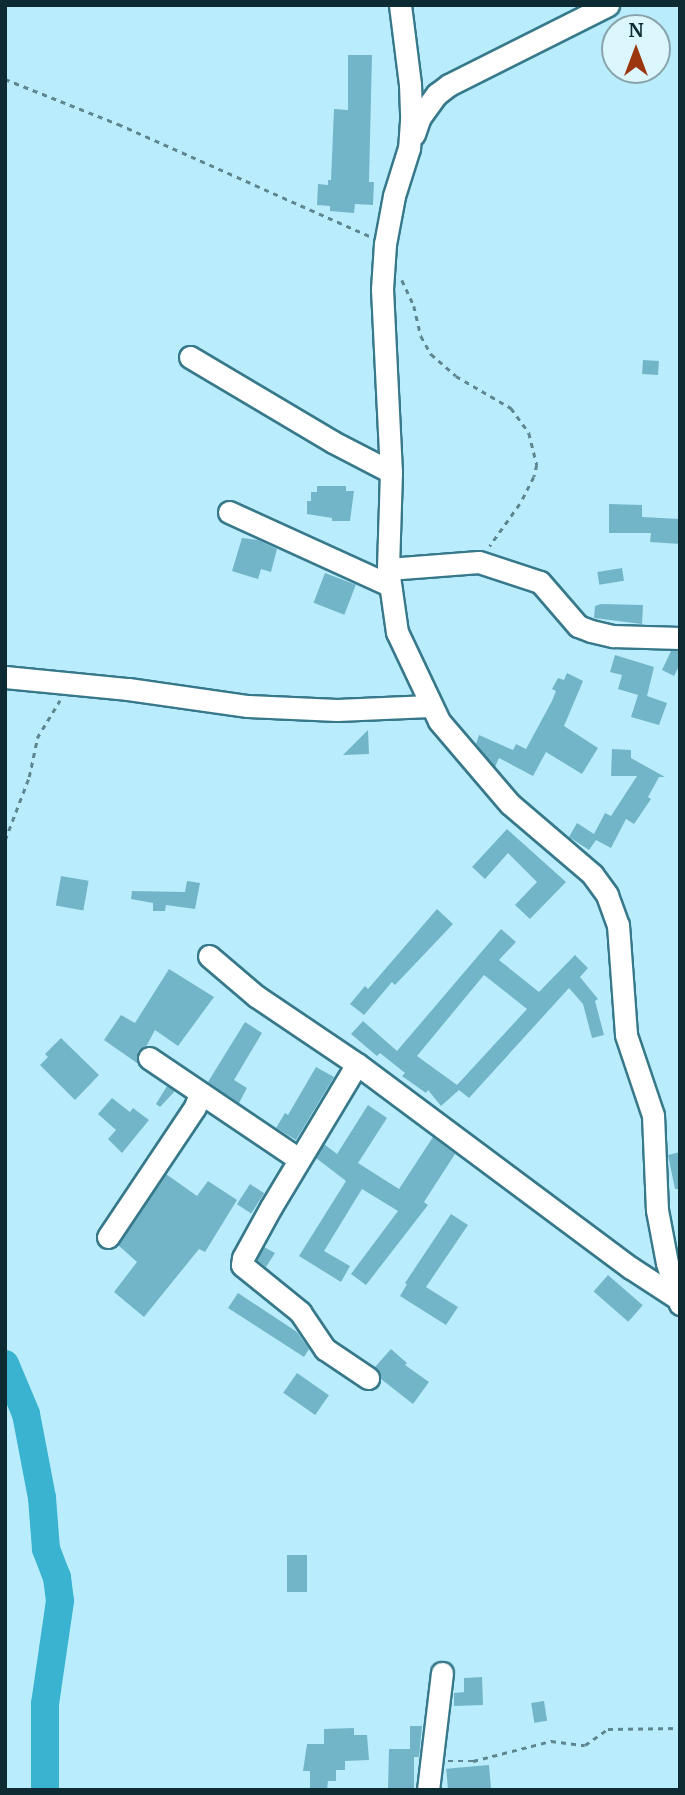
<!DOCTYPE html>
<html>
<head>
<meta charset="utf-8">
<style>
  body { margin:0 }
  #map { position:relative; width:685px; height:1795px; overflow:hidden; background:#b9edfd; font-family:Merriweather,serif }
  div>[style] { position:absolute }
  .river>* { height:28px; margin:-14px; padding:0 14px; transform-origin:14px; border-radius:14px; background:#3ab3d1 }
  .building>* { inset:0; background:#73b5c8; transform-origin:0 0 }
  .path>* { height:2.5px; margin-top:-1.25px; transform-origin:0; background:repeating-linear-gradient(90deg,#5e8691 0 5px,transparent 0 10px) }
  .roads { filter:drop-shadow(2px 0 #37798b) drop-shadow(-2px 0 #37798b) drop-shadow(0 2px #37798b) drop-shadow(0 -2px #37798b) }
  .minor>* { height:21px; margin:-10.5px; padding:0 10.5px; transform-origin:10.5px; border-radius:10.5px; background:#fff }
  span { translate:-50% -50%; white-space:nowrap; text-align:center; line-height:1.15; -webkit-text-stroke:7px #dcf6fe; paint-order:stroke }
  .frame { position:absolute; inset:0; border:7px solid #0e2a32; pointer-events:none }
  .north { position:absolute; left:601px; top:14px; width:70px; height:70px; box-sizing:border-box; background:#dcf6fe; border:2px solid #8aa4ac; border-radius:50%; rotate:0deg; font-size:19px; font-weight:700; line-height:28px; text-align:center; color:#0e2a32 }
  .north::after { content:''; display:block; margin:auto; width:24px; height:32px; background:#9c3610; clip-path:polygon(50% 0,100% 100%,50% 72%,0 100%) }
</style>
</head>
<body>
<div id="map">
  <div class="river">
    <div style="left:5px;top:1364px;width:54px;rotate:67.2deg"></div>
    <div style="left:26px;top:1414px;width:86px;rotate:79.2deg"></div>
    <div style="left:42px;top:1498px;width:51px;rotate:85.5deg"></div>
    <div style="left:46px;top:1549px;width:30px;rotate:69deg"></div>
    <div style="left:57px;top:1577px;width:24px;rotate:83deg"></div>
    <div style="left:60px;top:1601px;width:104px;rotate:98.3deg"></div>
    <div style="left:45px;top:1704px;width:86px;rotate:90deg"></div>
  </div>
  <div class="building">
    <div style="clip-path:polygon(348px 55px,372px 55px,369px 182px,374px 182px,373px 205px,355px 204px,354px 213px,330px 211px,330px 206px,317px 205px,318px 184px,328px 185px,328px 180px,331px 180px,334px 109px,348px 110px)"></div>
    <div style="left:643px;top:360px;width:16px;height:14px;rotate:4deg"></div>
    <div style="clip-path:polygon(317px 486px,346px 486px,346px 491px,354px 491px,350px 521px,332px 521px,332px 518px,307px 514px,307px 501px,311px 501px,311px 492px,317px 492px)"></div>
    <div style="clip-path:polygon(609px 504px,642px 505px,642px 517px,680px 519px,680px 544px,650px 542px,651px 533px,609px 533px)"></div>
    <div style="clip-path:polygon(242px 538px,258px 540px,277px 549px,271px 572px,261px 569px,258px 579px,232px 571px)"></div>
    <div style="left:622px;top:568px;width:13px;height:25px;rotate:81deg"></div>
    <div style="left:325px;top:573px;width:33px;height:32px;rotate:21deg"></div>
    <div style="clip-path:polygon(601px 604px,643px 605px,642px 624px,594px 618px,595px 606px)"></div>
    <div style="clip-path:polygon(671px 651px,680px 651px,680px 664px,674px 676px,662px 670px)"></div>
    <div style="clip-path:polygon(615px 655px,654px 667px,647px 696px,667px 703px,659px 725px,631px 717px,638px 695px,618px 689px,622px 675px,610px 672px)"></div>
    <div style="clip-path:polygon(567px 673px,583px 681px,564px 726px,598px 748px,582px 774px,546px 752px,533px 776px,499px 758px,495px 767px,476px 744px,479px 735px,513px 750px,516px 744px,526px 749px,552px 701px,556px 691px,552px 689px,558px 678px,564px 680px)"></div>
    <div style="clip-path:polygon(368px 730px,369px 754px,343px 755px)"></div>
    <div style="clip-path:polygon(612px 749px,631px 750px,631px 758px,665px 777px,659px 777px,648px 797px,651px 799px,634px 824px,626px 819px,611px 848px,596px 840px,589px 850px,569px 837px,577px 823px,594px 834px,605px 813px,611px 816px,637px 776px,611px 776px)"></div>
    <div style="clip-path:polygon(507px 829px,566px 882px,530px 919px,515px 905px,537px 882px,508px 853px,485px 879px,472px 867px)"></div>
    <div style="left:61px;top:876px;width:28px;height:30px;rotate:10deg"></div>
    <div style="clip-path:polygon(187px 881px,200px 883px,195px 909px,166px 905px,165px 911px,153px 911px,153px 903px,131px 899px,132px 891px,185px 892px)"></div>
    <div style="clip-path:polygon(437px 909px,453px 924px,395px 985px,392px 982px,364px 1015px,350px 1004px,365px 986px,368px 989px)"></div>
    <div style="clip-path:polygon(evenodd,501px 929px,516px 942px,499px 960px,539px 992px,575px 955px,588px 968px,580px 977px,598px 999px,595px 1001px,604px 1035px,592px 1038px,583px 1004px,569px 988px,469px 1098px,459px 1090px,441px 1106px,428px 1090px,426px 1093px,402px 1076px,405px 1073px,380px 1053px,377px 1056px,351px 1034px,363px 1021px,397px 1051px,501px 929px,484px 975px,527px 1009px,457px 1085px,417px 1056px,484px 975px)"></div>
    <div style="clip-path:polygon(169px 969px,214px 997px,178px 1046px,155px 1030px,147px 1045px,138px 1051px,137px 1063px,104px 1040px,121px 1015px,135px 1023px)"></div>
    <div style="clip-path:polygon(245px 1022px,262px 1033px,234px 1080px,247px 1088px,239px 1103px,208px 1082px)"></div>
    <div style="clip-path:polygon(61px 1038px,99px 1075px,75px 1100px,40px 1065px,48px 1057px,45px 1054px)"></div>
    <div style="clip-path:polygon(316px 1067px,334px 1077px,296px 1140px,276px 1128px,285px 1113px,288px 1115px)"></div>
    <div style="clip-path:polygon(167px 1086px,175px 1091px,160px 1107px,156px 1104px)"></div>
    <div style="clip-path:polygon(112px 1098px,130px 1112px,133px 1108px,149px 1120px,122px 1153px,108px 1139px,116px 1130px,98px 1114px)"></div>
    <div style="clip-path:polygon(368px 1105px,387px 1118px,358px 1163px,399px 1189px,433px 1137px,455px 1154px,424px 1202px,428px 1205px,366px 1285px,351px 1274px,398px 1211px,362px 1189px,324px 1251px,350px 1266px,341px 1282px,299px 1256px,346px 1181px,316px 1158px,324px 1144px,337px 1154px)"></div>
    <div style="clip-path:polygon(680px 1152px,680px 1189px,675px 1189px,668px 1155px)"></div>
    <div style="clip-path:polygon(166px 1174px,197px 1196px,208px 1181px,237px 1200px,205px 1252px,199px 1249px,144px 1317px,114px 1292px,137px 1262px,118px 1245px)"></div>
    <div style="left:250px;top:1184px;width:17px;height:24px;rotate:33deg"></div>
    <div style="clip-path:polygon(451px 1214px,468px 1225px,426px 1287px,458px 1307px,446px 1325px,400px 1296px,407px 1284px,405px 1283px)"></div>
    <div style="clip-path:polygon(264px 1247px,275px 1253px,266px 1267px,257px 1260px)"></div>
    <div style="left:608px;top:1275px;width:46px;height:22px;rotate:41deg"></div>
    <div style="clip-path:polygon(238px 1293px,297px 1332px,309px 1349px,304px 1357px,228px 1308px)"></div>
    <div style="clip-path:polygon(391px 1349px,407px 1363px,405px 1365px,429px 1382px,413px 1404px,381px 1379px,375px 1367px)"></div>
    <div style="left:297px;top:1373px;width:39px;height:24px;rotate:35deg"></div>
    <div style="left:307px;top:1555px;width:37px;height:20px;rotate:90deg"></div>
    <div style="clip-path:polygon(482px 1677px,483px 1705px,454px 1706px,454px 1693px,464px 1692px,464px 1678px)"></div>
    <div style="left:544px;top:1701px;width:20px;height:13px;rotate:81deg"></div>
    <div style="clip-path:polygon(410px 1726px,422px 1726px,419px 1757px,414px 1757px,414px 1790px,388px 1790px,389px 1749px,410px 1749px)"></div>
    <div style="clip-path:polygon(354px 1728px,354px 1735px,367px 1735px,369px 1760px,345px 1761px,345px 1770px,336px 1770px,336px 1781px,328px 1781px,327px 1790px,310px 1790px,310px 1771px,303px 1771px,307px 1744px,324px 1744px,324px 1729px)"></div>
    <div style="left:489px;top:1765px;width:23px;height:43px;rotate:85deg"></div>
  </div>
  <div class="path">
    <div style="left:5px;top:79px;width:122px;rotate:21.7deg"></div>
    <div style="left:118px;top:124px;width:275px;rotate:24deg"></div>
    <div style="left:402px;top:280px;width:29px;rotate:65deg"></div>
    <div style="left:414px;top:306px;width:31px;rotate:77deg"></div>
    <div style="left:421px;top:336px;width:21px;rotate:61deg"></div>
    <div style="left:431px;top:354px;width:33px;rotate:41deg"></div>
    <div style="left:456px;top:376px;width:64px;rotate:30.2deg"></div>
    <div style="left:511px;top:408px;width:31px;rotate:54deg"></div>
    <div style="left:529px;top:433px;width:33px;rotate:76deg"></div>
    <div style="left:537px;top:465px;width:12px;rotate:104deg"></div>
    <div style="left:534px;top:477px;width:30px;rotate:117deg"></div>
    <div style="left:520px;top:504px;width:52px;rotate:125.5deg"></div>
    <div style="left:5px;top:840px;width:67px;rotate:-69.1deg"></div>
    <div style="left:29px;top:777px;width:40px;rotate:-78deg"></div>
    <div style="left:37px;top:738px;width:44px;rotate:-58.8deg"></div>
    <div style="left:448px;top:1761px;width:25px"></div>
    <div style="left:473px;top:1761px;width:81px;rotate:-14.4deg"></div>
    <div style="left:551px;top:1741px;width:34px;rotate:7deg"></div>
    <div style="left:585px;top:1745px;width:28px;rotate:-35deg"></div>
    <div style="left:608px;top:1729px;width:72px;rotate:-0.8deg"></div>
  </div>
  <div class="roads">
    <div class="minor">
      <div style="left:400px;top:5px;width:80px;rotate:82.8deg"></div>
      <div style="left:410px;top:84px;width:37px;rotate:88deg"></div>
      <div style="left:411px;top:121px;width:27px;rotate:94deg"></div>
      <div style="left:409px;top:148px;width:50px;rotate:107.4deg"></div>
      <div style="left:394px;top:196px;width:49px;rotate:100.6deg"></div>
      <div style="left:385px;top:244px;width:45px;rotate:93.8deg"></div>
      <div style="left:382px;top:289px;width:183px;rotate:87.2deg"></div>
      <div style="left:391px;top:472px;width:97px;rotate:91.8deg"></div>
      <div style="left:388px;top:569px;width:64px;rotate:81.9deg"></div>
      <div style="left:397px;top:632px;width:98px;rotate:64.7deg"></div>
      <div style="left:439px;top:721px;width:109px;rotate:49.5deg"></div>
      <div style="left:510px;top:804px;width:108px;rotate:40.5deg"></div>
      <div style="left:592px;top:874px;width:26px;rotate:54deg"></div>
      <div style="left:607px;top:895px;width:32px;rotate:70deg"></div>
      <div style="left:618px;top:925px;width:110px;rotate:85.8deg"></div>
      <div style="left:626px;top:1035px;width:84px;rotate:71.4deg"></div>
      <div style="left:653px;top:1115px;width:95px;rotate:87.6deg"></div>
      <div style="left:657px;top:1210px;width:54px;rotate:79.3deg"></div>
      <div style="left:667px;top:1263px;width:43px;rotate:72.4deg"></div>
      <div style="left:414px;top:134px;width:18px;rotate:-71deg"></div>
      <div style="left:420px;top:117px;width:29px;rotate:-54deg"></div>
      <div style="left:437px;top:94px;width:15px;rotate:-37deg"></div>
      <div style="left:449px;top:85px;width:178px;rotate:-26.7deg"></div>
      <div style="left:190px;top:357px;width:166px;rotate:30.7deg"></div>
      <div style="left:333px;top:442px;width:65px;rotate:27.3deg"></div>
      <div style="left:229px;top:512px;width:176px;rotate:24.5deg"></div>
      <div style="left:388px;top:569px;width:91px;rotate:-4.4deg"></div>
      <div style="left:479px;top:562px;width:64px;rotate:18.2deg"></div>
      <div style="left:540px;top:582px;width:58px;rotate:49.2deg"></div>
      <div style="left:578px;top:626px;width:14px;rotate:21deg"></div>
      <div style="left:591px;top:631px;width:23px;rotate:13deg"></div>
      <div style="left:613px;top:636px;width:67px;rotate:1.7deg"></div>
      <div style="left:5px;top:677px;width:124px;rotate:5.6deg"></div>
      <div style="left:128px;top:689px;width:121px;rotate:8.1deg"></div>
      <div style="left:248px;top:706px;width:89px;rotate:2.6deg"></div>
      <div style="left:337px;top:710px;width:93px;rotate:-2.5deg"></div>
      <div style="left:209px;top:956px;width:62px;rotate:40.4deg"></div>
      <div style="left:256px;top:996px;width:122px;rotate:34deg"></div>
      <div style="left:357px;top:1064px;width:342px;rotate:36.7deg"></div>
      <div style="left:631px;top:1268px;width:55px;rotate:33.1deg"></div>
      <div style="left:149px;top:1058px;width:181px;rotate:34deg"></div>
      <div style="left:357px;top:1064px;width:167px;rotate:121deg"></div>
      <div style="left:271px;top:1207px;width:58px;rotate:118.8deg"></div>
      <div style="left:243px;top:1258px;width:7px;rotate:98deg"></div>
      <div style="left:242px;top:1265px;width:75px;rotate:39deg"></div>
      <div style="left:300px;top:1312px;width:45px;rotate:56deg"></div>
      <div style="left:325px;top:1349px;width:52px;rotate:34deg"></div>
      <div style="left:108px;top:1237px;width:156px;rotate:-56.2deg"></div>
      <div style="left:195px;top:1107px;width:15px;rotate:-70deg"></div>
      <div style="left:428px;top:1790px;width:118px;rotate:-83.2deg"></div>
    </div>
  </div>
  <div class="frame"></div>
  <div class="north">N</div>
</div>
</body>
</html>
